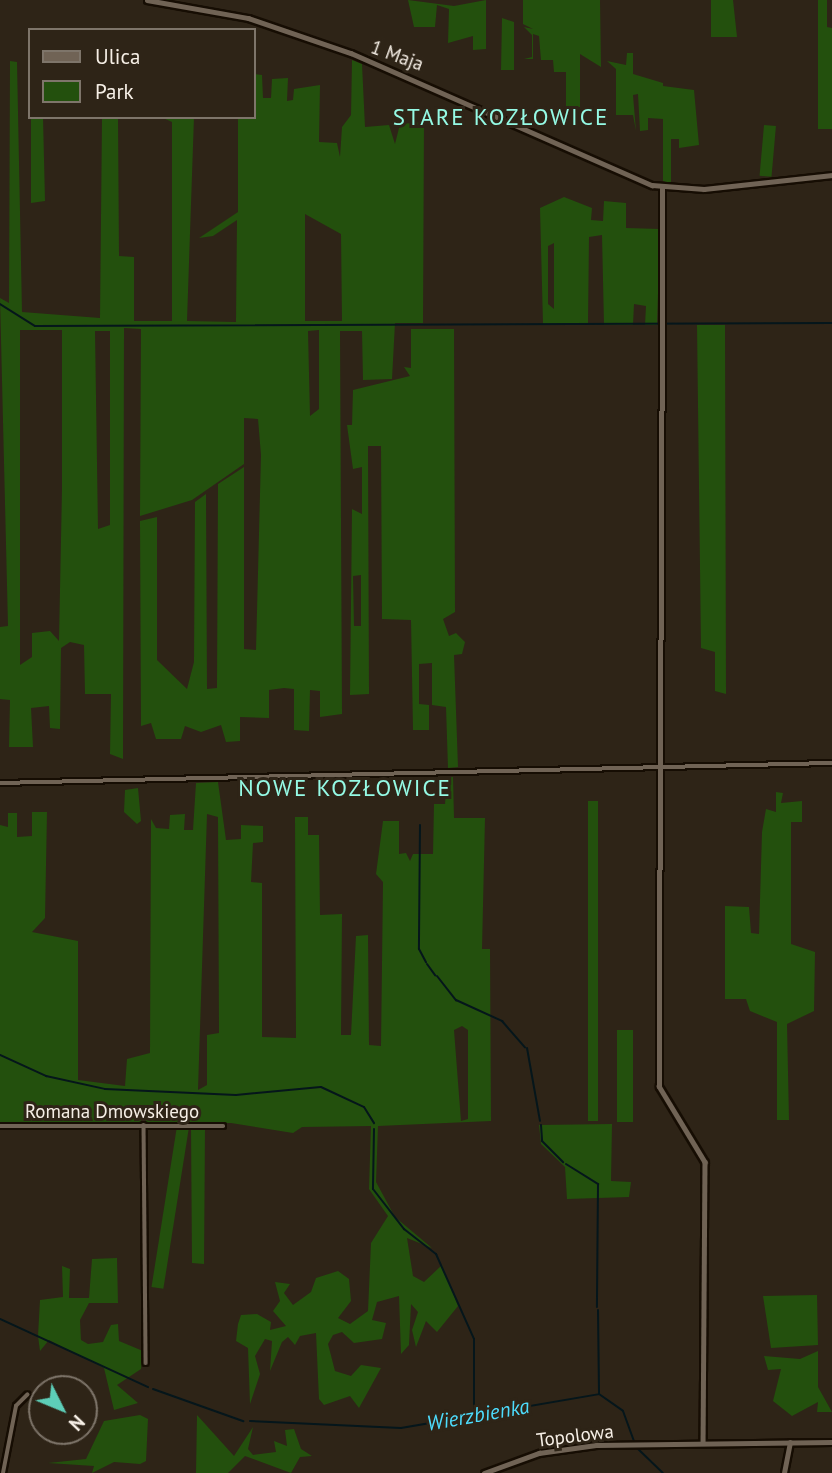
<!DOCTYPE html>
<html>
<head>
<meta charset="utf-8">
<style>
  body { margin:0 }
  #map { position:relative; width:832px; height:1473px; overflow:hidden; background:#2e2417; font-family:"PT Sans",sans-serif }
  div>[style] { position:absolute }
  .green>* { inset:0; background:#23500d; transform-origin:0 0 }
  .stream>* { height:2px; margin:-1px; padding:0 1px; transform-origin:1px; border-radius:1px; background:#05161b }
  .roads { filter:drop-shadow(2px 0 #160d03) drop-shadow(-2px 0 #160d03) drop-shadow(0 2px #160d03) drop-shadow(0 -2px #160d03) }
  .street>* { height:3.5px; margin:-1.75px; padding:0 1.75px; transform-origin:1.75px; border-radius:1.75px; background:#706355 }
  .secondary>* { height:4.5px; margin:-2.25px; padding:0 2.25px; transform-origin:2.25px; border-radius:2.25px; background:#706355 }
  span { translate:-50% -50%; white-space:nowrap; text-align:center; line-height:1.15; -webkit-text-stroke:6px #2e2417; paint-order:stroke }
  .street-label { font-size:19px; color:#f6efe6 }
  .water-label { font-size:21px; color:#4ddcfd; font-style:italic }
  .quarter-label { font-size:23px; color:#95fae5; letter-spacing:2px }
  .legend { position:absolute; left:28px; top:28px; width:228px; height:91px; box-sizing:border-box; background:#2e2417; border:2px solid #7e756a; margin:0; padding:9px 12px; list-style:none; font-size:21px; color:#f6efe6 }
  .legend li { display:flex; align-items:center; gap:14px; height:35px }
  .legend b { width:35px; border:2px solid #7e756a }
  .north { position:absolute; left:28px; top:1375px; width:70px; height:70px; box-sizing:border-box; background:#2e2417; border:2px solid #7e756a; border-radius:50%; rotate:133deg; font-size:19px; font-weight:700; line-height:28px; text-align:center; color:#f6efe6 }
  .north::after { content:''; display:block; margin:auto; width:24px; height:32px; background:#5dceb8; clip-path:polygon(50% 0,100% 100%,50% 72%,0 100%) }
</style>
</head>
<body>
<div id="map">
  <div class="green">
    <div style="clip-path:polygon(408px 0,454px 6px,486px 0,486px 49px,473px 50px,473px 36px,448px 43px,449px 9px,437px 5px,435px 27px,414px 27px)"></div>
    <div style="clip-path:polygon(523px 0,600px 0,601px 67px,580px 54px,580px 107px,566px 107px,566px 72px,554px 72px,553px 60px,541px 60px,539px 36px,533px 34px,533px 59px,524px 59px,532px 57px,532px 35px,524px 27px,533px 29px,523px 24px)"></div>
    <div style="clip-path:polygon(711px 0,733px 0,737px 37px,711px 37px)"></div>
    <div style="clip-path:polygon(818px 0,827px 0,827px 27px,832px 28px,832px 129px,818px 129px)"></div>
    <div style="clip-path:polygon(502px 18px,514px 22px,514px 70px,501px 70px)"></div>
    <div style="clip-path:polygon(627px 53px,633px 53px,633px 74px,663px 83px,663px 60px,663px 86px,694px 90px,699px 145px,679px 148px,679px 139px,671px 139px,671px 183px,663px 181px,663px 119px,648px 118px,648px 130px,640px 131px,638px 94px,633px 95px,636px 131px,633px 115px,616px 115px,616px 69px,607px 61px,626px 65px)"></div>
    <div style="clip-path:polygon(evenodd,352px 60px,362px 64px,365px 127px,389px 125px,395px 144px,400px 124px,424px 122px,423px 323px,395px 323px,392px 379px,363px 380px,362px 331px,340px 331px,342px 714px,320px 717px,320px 691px,310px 690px,309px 731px,294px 730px,294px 689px,284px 688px,269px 690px,269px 718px,240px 717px,240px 741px,226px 742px,221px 725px,201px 732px,185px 726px,181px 739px,156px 739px,151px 723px,141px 726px,140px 521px,157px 517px,157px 660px,187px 689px,194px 662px,195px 502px,206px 494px,207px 689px,217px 688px,218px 484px,244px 467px,244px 649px,256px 650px,261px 455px,258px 419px,244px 418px,244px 464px,192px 500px,140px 516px,141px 329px,124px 328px,123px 759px,110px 754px,111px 694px,85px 694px,84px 645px,70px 642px,61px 648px,60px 729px,50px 728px,49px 706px,31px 708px,33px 747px,9px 747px,10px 700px,0 699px,0 627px,8px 626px,0 298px,9px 303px,10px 61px,17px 62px,22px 312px,100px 318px,102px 117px,118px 117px,119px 256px,134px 257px,134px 321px,172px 321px,172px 122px,161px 117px,194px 117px,187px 321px,236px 322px,237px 220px,213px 236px,199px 238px,238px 212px,238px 117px,254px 117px,254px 74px,262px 75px,263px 98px,271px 98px,272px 79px,288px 78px,287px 101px,293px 100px,294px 89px,320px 85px,319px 142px,337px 143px,340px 157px,342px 127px,351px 115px,352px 60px,305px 214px,341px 234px,342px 321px,305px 321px,305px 214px,352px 60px,20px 330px,62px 330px,62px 488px,59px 641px,50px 631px,32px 633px,32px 657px,20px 665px,20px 330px,352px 60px,319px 330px,319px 409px,310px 416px,308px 331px,319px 330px,352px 60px,95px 331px,110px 331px,110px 525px,98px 529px,95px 331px)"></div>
    <div style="clip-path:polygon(31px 117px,43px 117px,45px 201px,31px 203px)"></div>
    <div style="left:764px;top:125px;width:12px;height:51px;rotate:5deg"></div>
    <div style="clip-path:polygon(evenodd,564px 197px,592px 208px,591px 220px,603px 221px,604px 201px,626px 203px,626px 228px,660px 229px,657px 325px,645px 325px,646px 306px,634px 304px,633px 325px,604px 325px,602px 235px,589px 237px,588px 324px,543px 324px,540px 208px,564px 197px,554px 243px,554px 309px,548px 304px,548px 246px,554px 243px)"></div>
    <div style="clip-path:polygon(697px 325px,725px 325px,726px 694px,715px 691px,715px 652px,701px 648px)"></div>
    <div style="clip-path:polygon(evenodd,411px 329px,454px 329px,455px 612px,443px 619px,449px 636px,456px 633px,465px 642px,462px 654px,454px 655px,458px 767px,448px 768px,446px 707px,432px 705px,432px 663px,419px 664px,419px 704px,429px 705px,429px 730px,413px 730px,411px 620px,382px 619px,381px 446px,368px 446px,369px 694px,350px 695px,352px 509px,362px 514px,362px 467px,353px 469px,347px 425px,352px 425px,353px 390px,410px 376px,404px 367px,411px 368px,411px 329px,361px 575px,361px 626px,354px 626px,353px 576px,361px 575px)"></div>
    <div style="clip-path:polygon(evenodd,447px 777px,453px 777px,454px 818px,485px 818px,482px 949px,490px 949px,491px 1121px,378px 1126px,376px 1182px,395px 1217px,432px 1248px,407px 1238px,413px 1276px,424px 1282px,442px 1265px,458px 1306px,437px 1332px,426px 1321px,416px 1347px,412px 1330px,418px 1312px,411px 1304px,409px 1345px,401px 1354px,399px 1296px,377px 1302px,372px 1320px,386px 1323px,382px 1339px,354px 1343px,342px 1332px,333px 1335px,328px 1344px,335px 1371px,351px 1376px,361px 1365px,381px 1368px,359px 1408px,350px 1396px,324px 1405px,319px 1399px,316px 1333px,300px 1336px,295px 1345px,288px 1337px,282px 1342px,270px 1371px,272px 1341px,265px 1339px,255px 1356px,260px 1374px,250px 1404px,248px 1348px,236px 1341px,238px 1324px,241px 1315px,257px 1314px,271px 1322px,270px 1330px,286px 1326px,273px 1311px,280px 1301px,275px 1282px,290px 1284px,284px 1293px,293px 1305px,311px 1292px,316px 1278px,338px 1271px,349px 1279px,351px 1301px,338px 1318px,350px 1324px,368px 1311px,371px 1243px,388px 1216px,369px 1189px,371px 1126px,302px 1127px,293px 1133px,231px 1123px,0 1124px,0 825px,8px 827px,8px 813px,17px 813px,17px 837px,32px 836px,32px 812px,47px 812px,45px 918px,32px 932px,78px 941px,78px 1080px,125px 1086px,127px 1059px,150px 1053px,151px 819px,156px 828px,169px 829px,170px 815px,185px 814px,184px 830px,193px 830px,196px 783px,218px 782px,226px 840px,241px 839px,241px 825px,263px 826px,263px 842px,253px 843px,251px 882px,262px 883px,262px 1037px,296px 1038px,295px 817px,308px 817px,308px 835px,319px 835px,320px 915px,342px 914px,341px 1035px,351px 1035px,356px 936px,368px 935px,369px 1045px,381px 1046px,383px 882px,376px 874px,383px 821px,399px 821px,399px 854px,406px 853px,410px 861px,413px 854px,433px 854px,434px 804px,445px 804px,447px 777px,207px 814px,218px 817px,219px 1033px,207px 1035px,207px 1085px,198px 1090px,207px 814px,447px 777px,462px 1026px,468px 1030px,468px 1119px,461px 1121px,454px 1030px,462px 1026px)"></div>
    <div style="clip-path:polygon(138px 788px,141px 821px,137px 824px,124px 812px,125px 790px)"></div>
    <div style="clip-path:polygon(776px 792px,783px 793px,781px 803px,802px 801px,802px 822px,791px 822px,791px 944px,815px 952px,814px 1011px,787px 1024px,789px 1120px,777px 1120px,777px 1022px,750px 1011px,746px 999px,725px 999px,725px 906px,749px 907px,751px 933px,759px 934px,762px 832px,766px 809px,776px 812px)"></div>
    <div style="left:598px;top:801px;width:320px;height:10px;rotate:90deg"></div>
    <div style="left:633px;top:1030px;width:92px;height:16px;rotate:90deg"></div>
    <div style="clip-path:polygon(612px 1124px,611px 1181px,631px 1182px,629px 1197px,567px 1199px,565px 1167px,541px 1144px,539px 1125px)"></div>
    <div style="left:177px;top:1126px;width:12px;height:163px;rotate:9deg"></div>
    <div style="clip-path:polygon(191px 1127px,205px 1127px,204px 1264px,192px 1263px)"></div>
    <div style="clip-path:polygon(117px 1258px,118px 1303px,89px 1303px,80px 1320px,81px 1340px,88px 1344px,103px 1342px,111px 1325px,118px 1324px,119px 1341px,143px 1351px,141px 1369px,117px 1385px,138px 1403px,114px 1410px,104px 1368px,49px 1340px,40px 1351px,38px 1336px,40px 1300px,63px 1297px,62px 1266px,70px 1269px,69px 1298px,89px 1298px,92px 1259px)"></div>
    <div style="clip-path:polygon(817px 1295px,818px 1345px,771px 1348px,763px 1296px)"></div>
    <div style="clip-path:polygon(818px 1351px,818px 1387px,832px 1412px,817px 1412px,818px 1402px,792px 1416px,773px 1401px,781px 1369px,768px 1370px,764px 1356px,800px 1359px)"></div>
    <div style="clip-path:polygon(140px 1415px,148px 1419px,146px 1461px,140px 1464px,114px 1462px,92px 1473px,94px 1466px,48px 1463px,86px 1459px,104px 1421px)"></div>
    <div style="clip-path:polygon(197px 1415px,234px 1456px,253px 1427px,248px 1449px,253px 1455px,276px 1452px,274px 1441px,287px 1446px,285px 1430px,294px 1429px,301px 1449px,312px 1456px,300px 1457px,291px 1473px,245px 1456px,228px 1473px,196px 1473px)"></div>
  </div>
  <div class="stream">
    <div style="left:0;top:304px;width:41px;rotate:32.2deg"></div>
    <div style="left:35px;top:326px;width:797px;rotate:-0.22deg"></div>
    <div style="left:420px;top:825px;width:124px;rotate:90.5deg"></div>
    <div style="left:419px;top:949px;width:15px;rotate:62deg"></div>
    <div style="left:427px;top:964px;width:14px;rotate:54deg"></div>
    <div style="left:437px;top:976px;width:31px;rotate:52deg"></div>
    <div style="left:456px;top:1000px;width:51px;rotate:24.5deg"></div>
    <div style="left:502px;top:1021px;width:35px;rotate:49deg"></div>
    <div style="left:527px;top:1048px;width:74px;rotate:79.9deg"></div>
    <div style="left:0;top:1055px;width:51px;rotate:24.5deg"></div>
    <div style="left:46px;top:1076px;width:60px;rotate:12.4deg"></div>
    <div style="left:105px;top:1089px;width:131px;rotate:2.6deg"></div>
    <div style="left:236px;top:1095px;width:85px;rotate:-5.4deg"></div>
    <div style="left:321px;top:1087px;width:47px;rotate:24.9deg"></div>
    <div style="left:364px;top:1107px;width:19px;rotate:58deg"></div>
    <div style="left:541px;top:1125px;width:16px;rotate:86deg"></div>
    <div style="left:542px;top:1141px;width:30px;rotate:45deg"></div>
    <div style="left:374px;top:1129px;width:60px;rotate:91deg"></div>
    <div style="left:373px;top:1189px;width:51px;rotate:52.2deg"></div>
    <div style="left:404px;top:1229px;width:41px;rotate:38deg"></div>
    <div style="left:436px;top:1254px;width:93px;rotate:65.9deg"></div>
    <div style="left:474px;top:1339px;width:73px;rotate:90deg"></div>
    <div style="left:566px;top:1164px;width:38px;rotate:32deg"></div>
    <div style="left:598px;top:1184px;width:123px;rotate:90.5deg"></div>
    <div style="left:598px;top:1310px;width:83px;rotate:89.3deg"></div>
    <div style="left:0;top:1319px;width:163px;rotate:24.7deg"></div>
    <div style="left:153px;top:1389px;width:96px;rotate:19.6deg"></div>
    <div style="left:250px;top:1421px;width:151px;rotate:2.7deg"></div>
    <div style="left:401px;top:1428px;width:201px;rotate:-9.7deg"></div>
    <div style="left:599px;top:1394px;width:29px;rotate:35deg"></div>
    <div style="left:623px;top:1411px;width:33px;rotate:70deg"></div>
    <div style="left:636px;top:1447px;width:37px;rotate:44deg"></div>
  </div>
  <div class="roads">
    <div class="street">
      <div style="left:0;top:783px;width:832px;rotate:-1.38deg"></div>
      <div style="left:144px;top:1125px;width:238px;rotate:89.5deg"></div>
      <div style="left:0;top:1126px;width:223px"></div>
      <div style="left:3px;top:1473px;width:68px;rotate:-79deg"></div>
      <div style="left:16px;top:1406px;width:16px;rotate:-45deg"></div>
    </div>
    <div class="secondary">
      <div style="left:147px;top:0;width:103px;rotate:10.1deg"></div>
      <div style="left:248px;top:18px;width:109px;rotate:18.8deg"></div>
      <div style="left:351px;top:53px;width:329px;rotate:23.7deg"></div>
      <div style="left:652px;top:185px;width:52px;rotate:4.4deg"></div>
      <div style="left:704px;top:189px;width:129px;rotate:-6.2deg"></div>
      <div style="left:663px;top:187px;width:899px;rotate:90.25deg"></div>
      <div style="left:659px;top:1086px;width:89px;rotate:58.8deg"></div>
      <div style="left:705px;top:1162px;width:281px;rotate:90.4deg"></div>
      <div style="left:484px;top:1473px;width:59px;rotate:-20deg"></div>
      <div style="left:539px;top:1453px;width:59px;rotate:-7.9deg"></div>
      <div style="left:597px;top:1445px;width:235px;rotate:-0.7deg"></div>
      <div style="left:784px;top:1473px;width:31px;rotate:-79deg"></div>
    </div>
  </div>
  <div class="street-label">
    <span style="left:397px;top:56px;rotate:20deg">1 Maja</span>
    <span style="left:112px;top:1112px">Romana Dmowskiego</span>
    <span style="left:575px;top:1436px;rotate:-7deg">Topolowa</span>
  </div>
  <div class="water-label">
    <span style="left:478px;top:1415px;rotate:-10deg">Wierzbienka</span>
  </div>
  <div class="quarter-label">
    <span style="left:501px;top:117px">STARE KOZŁOWICE</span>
    <span style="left:345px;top:788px">NOWE KOZŁOWICE</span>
  </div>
  <ul class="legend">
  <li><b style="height:9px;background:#706355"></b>Ulica</li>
  <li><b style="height:19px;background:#23500d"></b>Park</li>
  </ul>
  <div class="north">N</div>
</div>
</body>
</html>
